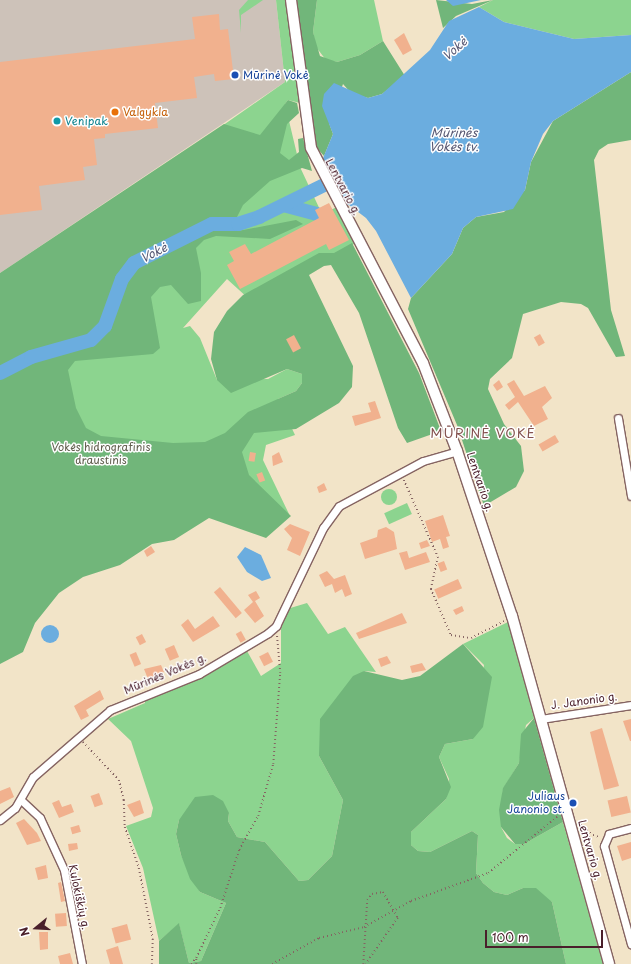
<!DOCTYPE html>
<html>
<head>
<meta charset="utf-8">
<style>
  body { margin:0 }
  #map { position:relative; width:631px; height:964px; overflow:hidden; background:#f2e4c8; font-family:"Playpen Sans",sans-serif }
  div>[style] { position:absolute }
  .industrial>* { inset:0; background:#cdc2b9 }
  .green>* { inset:0; background:#8cd48f; transform-origin:0 0 }
  .round { border-radius:50% }
  .forest>* { inset:0; background:#71b67a }
  .water>* { inset:0; background:#6baddf }
  .river>* { height:14px; margin:-7px; padding:0 7px; transform-origin:7px; border-radius:7px; background:#6baddf }
  .building>* { inset:0; background:#f1b18e; transform-origin:0 0 }
  .path>* { height:1.5px; margin-top:-0.75px; transform-origin:0; background:repeating-linear-gradient(90deg,#856462 0 1px,transparent 0 4px) }
  .roads { filter:drop-shadow(1px 0 #856462) drop-shadow(-1px 0 #856462) drop-shadow(0 1px #856462) drop-shadow(0 -1px #856462) }
  .street>* { height:7px; margin:-3.5px; padding:0 3.5px; transform-origin:3.5px; border-radius:3.5px; background:#fff }
  .secondary>* { height:10px; margin:-5px; padding:0 5px; transform-origin:5px; border-radius:5px; background:#fff }
  .dots>* { width:11px; height:11px; translate:-50% -50%; box-sizing:border-box; border:2px solid #fff; border-radius:50% }
  span { translate:-50% -50%; white-space:nowrap; text-align:center; line-height:1.15; -webkit-text-stroke:3px #fff; paint-order:stroke }
  .transit-label { font-size:11px; color:#164399 }
  .left { translate:0 -50%; text-align:left }
  .right { translate:-100% -50%; text-align:right }
  .food-label { font-size:11px; color:#c56008 }
  .culture-label { font-size:11px; color:#0d838f }
  .street-label { font-size:11px; color:#4a1f2b }
  .park-label { font-size:11px; color:#615e4e }
  .water-label { font-size:12px; color:#575873; font-style:italic }
  .quarter-label { font-size:13px; color:#84524e; letter-spacing:1px }
  .north { position:absolute; left:16px; top:908px; width:40px; height:40px; -webkit-text-stroke:3px #fff; paint-order:stroke; rotate:252deg; font-size:11px; font-weight:700; line-height:16px; text-align:center; color:#4a1f2b }
  .north::after { content:''; display:block; margin:auto; width:14px; height:18px; background:#4a1f2b; clip-path:polygon(50% 0,100% 100%,50% 72%,0 100%) }
  .scale { position:absolute; left:485px; top:930px; width:118px; height:18px; box-sizing:border-box; border:2px solid #4a1f2b; border-top:0; padding-left:5px; font-size:12px; line-height:14px; white-space:nowrap; color:#4a1f2b; -webkit-text-stroke:3px #fff; paint-order:stroke }
</style>
</head>
<body>
<div id="map">
  <div class="industrial">
    <div style="clip-path:polygon(0 0,276px 0,285px 82px,0 273px)"></div>
  </div>
  <div class="green">
    <div style="clip-path:polygon(248px 0,263px 0,241px 15px,241px 33px,239px 10px)"></div>
    <div style="clip-path:polygon(276px 0,287px 0,300px 103px,288px 100px,285px 104px,300px 167px,322px 214px,337px 207px,356px 243px,249px 299px,227px 279px,183px 328px,190px 326px,200px 338px,217px 380px,268px 379px,287px 369px,302px 374px,302px 383px,296px 391px,278px 399px,295px 435px,266px 445px,263px 460px,289px 514px,210px 499px,137px 550px,0 281px,285px 82px)"></div>
    <div style="clip-path:polygon(317px 0,374px 0,383px 41px,360px 55px,337px 62px,326px 60px,316px 47px,313px 32px)"></div>
    <div style="clip-path:polygon(493px 0,631px 0,631px 35px,574px 39px,504px 22px,479px 7px)"></div>
    <div class="round" style="left:381px;top:489px;width:16px;height:16px"></div>
    <div style="left:407px;top:503px;width:12px;height:25px;rotate:66deg"></div>
    <div style="clip-path:polygon(307px 603px,328px 634px,345px 627px,376px 672px,364px 671px,319px 756px,343px 800px,332px 856px,308px 880px,299px 881px,265px 842px,237px 837px,228px 821px,229px 813px,179px 820px,176px 834px,181px 855px,200px 892px,226px 903px,201px 961px,189px 963px,179px 924px,159px 941px,143px 868px,126px 826px,151px 817px,153px 808px,131px 741px,108px 719px,145px 703px,145px 697px,193px 680px,247px 651px,261px 676px,281px 663px,281px 629px,287px 609px)"></div>
    <div style="clip-path:polygon(508px 622px,534px 718px,526px 725px,519px 763px,503px 789px,501px 827px,507px 838px,515px 844px,524px 844px,563px 822px,603px 964px,566px 964px,552px 902px,523px 888px,507px 895px,494px 892px,483px 883px,476px 873px,478px 835px,472px 831px,430px 852px,418px 851px,411px 845px,411px 832px,446px 799px,449px 779px,439px 757px,445px 744px,473px 739px,484px 665px,463px 644px)"></div>
  </div>
  <div class="forest">
    <div style="clip-path:polygon(297px 0,317px 0,313px 32px,320px 56px,337px 62px,360px 55px,383px 41px,405px 76px,382px 94px,368px 98px,351px 93px,343px 84px,329px 123px,333px 134px,324px 156px,316px 147px,313px 135px)"></div>
    <div style="clip-path:polygon(436px 0,472px 4px,493px 0,456px 16px,443px 28px)"></div>
    <div style="clip-path:polygon(631px 72px,631px 140px,608px 144px,599px 150px,594px 160px,611px 310px,625px 356px,616px 357px,588px 308px,581px 304px,561px 302px,523px 314px,512px 358px,490px 379px,488px 389px,504px 424px,521px 446px,524px 471px,516px 487px,484px 506px,457px 425px,408px 309px,411px 298px,452px 254px,463px 228px,476px 217px,504px 212px,525px 190px,531px 162px,553px 121px)"></div>
    <div style="clip-path:polygon(288px 100px,297px 103px,299px 113px,287px 124px,280px 153px,289px 160px,299px 152px,298px 139px,303px 138px,312px 171px,302px 168px,270px 181px,243px 205px,235px 221px,238px 231px,296px 220px,303px 224px,270px 239px,216px 236px,204px 240px,196px 248px,201px 273px,201px 301px,188px 304px,171px 285px,160px 287px,151px 297px,160px 348px,153px 354px,75px 361px,68px 370px,76px 408px,86px 428px,101px 436px,173px 443px,205px 442px,225px 433px,248px 412px,296px 391px,302px 383px,302px 374px,287px 369px,231px 393px,217px 380px,211px 359px,214px 332px,227px 311px,243px 295px,319px 253px,334px 253px,352px 243px,419px 373px,441px 431px,407px 443px,398px 428px,359px 313px,331px 265px,324px 266px,309px 275px,353px 366px,352px 387px,339px 403px,296px 429px,254px 433px,242px 452px,249px 475px,291px 516px,266px 538px,209px 518px,174px 540px,152px 544px,120px 565px,83px 577px,59px 593px,35px 623px,23px 652px,0 664px,0 273px,224px 124px,260px 135px)"></div>
    <div style="clip-path:polygon(463px 644px,492px 677px,483px 727px,473px 739px,445px 744px,439px 757px,451px 787px,446px 799px,411px 832px,411px 845px,418px 851px,430px 852px,472px 831px,478px 835px,476px 873px,483px 883px,494px 892px,507px 895px,523px 888px,536px 888px,552px 902px,566px 964px,159px 964px,159px 941px,179px 923px,189px 963px,201px 961px,226px 903px,200px 892px,190px 879px,181px 855px,176px 834px,179px 820px,195px 797px,213px 795px,223px 801px,229px 813px,228px 821px,237px 837px,265px 842px,299px 881px,308px 880px,332px 856px,343px 800px,319px 756px,320px 719px,353px 676px,364px 671px,402px 680px,420px 676px)"></div>
    <div style="clip-path:polygon(534px 718px,563px 822px,524px 844px,515px 844px,501px 827px,499px 810px,503px 788px,519px 763px,521px 734px)"></div>
  </div>
  <div class="water">
    <div style="clip-path:polygon(446px 0,481px 0,453px 6px)"></div>
    <div style="clip-path:polygon(479px 7px,504px 22px,574px 39px,631px 35px,631px 72px,553px 121px,543px 134px,531px 162px,525px 190px,513px 209px,476px 217px,463px 228px,452px 254px,411px 298px,376px 231px,366px 218px,349px 205px,344px 206px,321px 163px,333px 134px,322px 106px,324px 94px,334px 83px,368px 98px,382px 94px,430px 50px,449px 21px)"></div>
    <div style="clip-path:polygon(245px 547px,261px 555px,271px 578px,262px 581px,247px 572px,237px 557px)"></div>
    <div class="round" style="left:41px;top:625px;width:18px;height:18px"></div>
  </div>
  <div class="river">
    <div style="left:287px;top:206px;width:31px;rotate:15deg"></div>
    <div style="left:0;top:373px;width:35px;rotate:-27deg"></div>
    <div style="left:31px;top:357px;width:62px;rotate:-15.8deg"></div>
    <div style="left:91px;top:340px;width:20px;rotate:-45deg"></div>
    <div style="left:105px;top:326px;width:50px;rotate:-70.1deg"></div>
    <div style="left:122px;top:279px;width:20px;rotate:-53deg"></div>
    <div style="left:134px;top:263px;width:87px;rotate:-26.6deg"></div>
    <div style="left:212px;top:224px;width:26px"></div>
    <div style="left:238px;top:224px;width:22px;rotate:-18deg"></div>
    <div style="left:259px;top:217px;width:72px;rotate:-26.2deg"></div>
  </div>
  <div class="building">
    <div style="clip-path:polygon(219px 14px,220px 30px,228px 29px,234px 79px,215px 81px,214px 74px,194px 77px,197px 98px,155px 103px,158px 128px,105px 134px,105px 138px,94px 139px,97px 165px,83px 167px,85px 180px,39px 186px,42px 210px,0 215px,0 62px,195px 39px,192px 17px)"></div>
    <div style="clip-path:polygon(404px 33px,412px 50px,403px 55px,394px 40px)"></div>
    <div style="clip-path:polygon(329px 203px,349px 240px,329px 250px,326px 244px,240px 289px,227px 265px,234px 261px,229px 252px,245px 244px,251px 254px,319px 218px,315px 210px)"></div>
    <div style="left:540px;top:334px;width:10px;height:7px;rotate:61deg"></div>
    <div style="left:294px;top:335px;width:15px;height:9px;rotate:62deg"></div>
    <div style="clip-path:polygon(499px 380px,503px 387px,497px 391px,493px 385px)"></div>
    <div style="clip-path:polygon(514px 380px,524px 396px,545px 386px,552px 398px,542px 407px,548px 419px,534px 426px,518px 402px,509px 410px,505px 405px,515px 397px,507px 384px)"></div>
    <div style="clip-path:polygon(375px 401px,381px 418px,355px 426px,352px 416px,371px 412px,368px 403px)"></div>
    <div style="left:555px;top:435px;width:8px;height:19px;rotate:60deg"></div>
    <div style="left:250px;top:452px;width:6px;height:9px;rotate:9deg"></div>
    <div style="clip-path:polygon(279px 452px,283px 462px,273px 466px,272px 456px)"></div>
    <div style="left:262px;top:472px;width:9px;height:6px;rotate:69deg"></div>
    <div style="clip-path:polygon(324px 483px,327px 490px,319px 493px,317px 487px)"></div>
    <div style="clip-path:polygon(443px 515px,450px 536px,446px 537px,449px 547px,443px 549px,440px 539px,432px 542px,425px 521px)"></div>
    <div style="clip-path:polygon(290px 524px,310px 532px,300px 556px,287px 550px,292px 538px,284px 529px)"></div>
    <div style="clip-path:polygon(386px 527px,394px 532px,397px 549px,365px 559px,360px 543px,377px 537px,378px 530px)"></div>
    <div style="clip-path:polygon(427px 540px,430px 546px,421px 549px,419px 543px)"></div>
    <div style="clip-path:polygon(151px 546px,155px 552px,147px 557px,144px 551px)"></div>
    <div style="clip-path:polygon(407px 551px,409px 558px,426px 552px,430px 562px,405px 570px,399px 553px)"></div>
    <div style="left:444px;top:561px;width:9px;height:7px;rotate:69deg"></div>
    <div style="clip-path:polygon(327px 571px,334px 579px,345px 575px,352px 594px,345px 597px,342px 589px,335px 593px,332px 584px,325px 587px,319px 575px)"></div>
    <div style="left:458px;top:579px;width:10px;height:26px;rotate:66deg"></div>
    <div style="left:220px;top:587px;width:34px;height:8px;rotate:50deg"></div>
    <div style="clip-path:polygon(256px 591px,260px 598px,255px 601px,264px 616px,255px 623px,244px 610px,253px 602px,248px 595px)"></div>
    <div style="clip-path:polygon(462px 606px,464px 611px,456px 615px,453px 610px)"></div>
    <div style="clip-path:polygon(402px 613px,407px 623px,359px 639px,356px 633px)"></div>
    <div style="clip-path:polygon(213px 616px,220px 626px,193px 642px,181px 625px,188px 619px,195px 629px)"></div>
    <div style="left:241px;top:631px;width:10px;height:6px;rotate:61deg"></div>
    <div style="left:142px;top:634px;width:9px;height:7px;rotate:63deg"></div>
    <div style="left:174px;top:645px;width:13px;height:10px;rotate:67deg"></div>
    <div style="left:136px;top:652px;width:13px;height:7px;rotate:67deg"></div>
    <div style="left:268px;top:652px;width:11px;height:10px;rotate:63deg"></div>
    <div style="clip-path:polygon(387px 656px,391px 663px,381px 667px,378px 659px)"></div>
    <div style="clip-path:polygon(422px 663px,426px 670px,412px 673px,410px 666px)"></div>
    <div style="clip-path:polygon(161px 665px,164px 672px,148px 679px,144px 669px)"></div>
    <div style="clip-path:polygon(100px 690px,104px 699px,86px 710px,89px 716px,81px 720px,74px 706px)"></div>
    <div style="clip-path:polygon(631px 719px,631px 741px,630px 741px,623px 721px)"></div>
    <div style="clip-path:polygon(602px 728px,619px 786px,604px 790px,590px 732px)"></div>
    <div style="clip-path:polygon(10px 787px,14px 797px,0 804px,0 791px)"></div>
    <div style="left:99px;top:793px;width:12px;height:9px;rotate:70deg"></div>
    <div style="left:627px;top:796px;width:17px;height:20px;rotate:77deg"></div>
    <div style="clip-path:polygon(59px 800px,62px 807px,71px 804px,74px 812px,59px 818px,52px 803px)"></div>
    <div style="clip-path:polygon(140px 800px,144px 813px,134px 817px,127px 805px)"></div>
    <div style="clip-path:polygon(24px 819px,37px 833px,41px 841px,27px 845px,16px 823px)"></div>
    <div style="left:79px;top:825px;width:7px;height:9px;rotate:74deg"></div>
    <div style="clip-path:polygon(631px 842px,631px 858px,622px 861px,617px 846px)"></div>
    <div style="clip-path:polygon(77px 843px,78px 849px,69px 851px,68px 844px)"></div>
    <div style="clip-path:polygon(46px 865px,48px 878px,38px 880px,35px 868px)"></div>
    <div style="clip-path:polygon(61px 882px,65px 901px,61px 902px,58px 883px)"></div>
    <div style="left:66px;top:913px;width:13px;height:11px;rotate:86deg"></div>
    <div style="left:127px;top:924px;width:16px;height:16px;rotate:75deg"></div>
    <div style="clip-path:polygon(39px 932px,48px 932px,48px 949px,40px 950px)"></div>
    <div style="clip-path:polygon(118px 946px,123px 964px,110px 964px,106px 950px)"></div>
    <div style="clip-path:polygon(70px 953px,73px 964px,60px 964px,58px 956px)"></div>
  </div>
  <div class="path">
    <div style="left:404px;top:480px;width:84px;rotate:66.2deg"></div>
    <div style="left:438px;top:557px;width:33px;rotate:102deg"></div>
    <div style="left:431px;top:589px;width:50px;rotate:66.5deg"></div>
    <div style="left:451px;top:635px;width:20px;rotate:9deg"></div>
    <div style="left:471px;top:638px;width:37px;rotate:-27deg"></div>
    <div style="left:83px;top:742px;width:52px;rotate:46.5deg"></div>
    <div style="left:119px;top:780px;width:21px;rotate:76deg"></div>
    <div style="left:124px;top:800px;width:27px;rotate:88deg"></div>
    <div style="left:125px;top:827px;width:43px;rotate:71.1deg"></div>
    <div style="left:139px;top:868px;width:72px;rotate:78.8deg"></div>
    <div style="left:153px;top:939px;width:25px;rotate:92deg"></div>
    <div style="left:578px;top:822px;width:20px;rotate:41deg"></div>
    <div style="left:583px;top:842px;width:12px;rotate:-35deg"></div>
    <div style="left:593px;top:835px;width:6px;rotate:18deg"></div>
    <div style="left:191px;top:964px;width:8px;rotate:-50deg"></div>
    <div style="left:196px;top:964px;width:6px;rotate:-90deg"></div>
    <div style="left:196px;top:958px;width:55px;rotate:-64.4deg"></div>
    <div style="left:220px;top:908px;width:61px;rotate:-71.9deg"></div>
    <div style="left:239px;top:850px;width:39px;rotate:-61deg"></div>
    <div style="left:258px;top:816px;width:54px;rotate:-73.9deg"></div>
    <div style="left:273px;top:764px;width:91px;rotate:-85.6deg"></div>
    <div style="left:280px;top:673px;width:37px;rotate:-95deg"></div>
    <div style="left:272px;top:964px;width:54px;rotate:-29deg"></div>
    <div style="left:319px;top:938px;width:46px;rotate:-13.7deg"></div>
    <div style="left:364px;top:927px;width:54px;rotate:-29deg"></div>
    <div style="left:411px;top:901px;width:82px;rotate:-20deg"></div>
    <div style="left:488px;top:873px;width:90px;rotate:-39.2deg"></div>
    <div style="left:363px;top:964px;width:64px;rotate:-86.4deg"></div>
    <div style="left:367px;top:900px;width:8px;rotate:-50deg"></div>
    <div style="left:372px;top:894px;width:11px;rotate:-10deg"></div>
    <div style="left:383px;top:892px;width:30px;rotate:60deg"></div>
    <div style="left:398px;top:918px;width:56px;rotate:124.8deg"></div>
  </div>
  <div class="roads">
    <div class="street">
      <div style="left:618px;top:418px;width:79px;rotate:80.5deg"></div>
      <div style="left:541px;top:719px;width:91px;rotate:-8.8deg"></div>
      <div style="left:21px;top:800px;width:26px;rotate:43deg"></div>
      <div style="left:40px;top:818px;width:57px;rotate:65.2deg"></div>
      <div style="left:64px;top:870px;width:96px;rotate:79.2deg"></div>
      <div style="left:0;top:820px;width:19px;rotate:-39deg"></div>
      <div style="left:15px;top:808px;width:36px;rotate:-60deg"></div>
      <div style="left:33px;top:777px;width:102px;rotate:-41deg"></div>
      <div style="left:110px;top:710px;width:96px;rotate:-22deg"></div>
      <div style="left:199px;top:674px;width:80px;rotate:-30.7deg"></div>
      <div style="left:268px;top:633px;width:11px;rotate:-41deg"></div>
      <div style="left:276px;top:626px;width:109px;rotate:-64.4deg"></div>
      <div style="left:323px;top:528px;width:27px;rotate:-54deg"></div>
      <div style="left:339px;top:506px;width:95px;rotate:-28.2deg"></div>
      <div style="left:423px;top:461px;width:35px;rotate:-16deg"></div>
      <div style="left:631px;top:828px;width:23px;rotate:165deg"></div>
      <div style="left:609px;top:834px;width:13px;rotate:113deg"></div>
      <div style="left:604px;top:846px;width:102px;rotate:74.6deg"></div>
    </div>
    <div class="secondary">
      <div style="left:291px;top:0;width:149px;rotate:82.3deg"></div>
      <div style="left:311px;top:148px;width:242px;rotate:62.5deg"></div>
      <div style="left:423px;top:363px;width:94px;rotate:68.9deg"></div>
      <div style="left:457px;top:451px;width:174px;rotate:71.6deg"></div>
      <div style="left:512px;top:616px;width:361px;rotate:74.4deg"></div>
    </div>
  </div>
  <div class="dots">
    <div style="left:235px;top:75px;background:#1a4fb4"></div>
    <div style="left:115px;top:112px;background:#e8710a"></div>
    <div style="left:57px;top:121px;background:#0f9aa8"></div>
    <div style="left:573px;top:803px;background:#1a4fb4"></div>
  </div>
  <div class="transit-label">
    <span class="left" style="left:243px;top:75px">Mūrinė Vokė</span>
    <span class="right" style="left:565px;top:803px">Juliaus<br>Janonio st.</span>
  </div>
  <div class="food-label">
    <span class="left" style="left:123px;top:112px">Valgykla</span>
  </div>
  <div class="culture-label">
    <span class="left" style="left:65px;top:121px">Venipak</span>
  </div>
  <div class="street-label">
    <span style="left:343px;top:187px;rotate:62deg">Lentvario g.</span>
    <span style="left:480px;top:482px;rotate:71deg">Lentvario g.</span>
    <span style="left:165px;top:674px;rotate:-23deg">Mūrinės Vokės g.</span>
    <span style="left:584px;top:701px;rotate:-8deg">J. Janonio g.</span>
    <span style="left:590px;top:850px;rotate:74deg">Lentvario g.</span>
    <span style="left:79px;top:897px;rotate:78deg">Kulokiškių g.</span>
  </div>
  <div class="park-label">
    <span style="left:101px;top:454px">Vokės hidrografinis<br>draustinis</span>
  </div>
  <div class="water-label">
    <span style="left:455px;top:49px;rotate:-41deg">Vokė</span>
    <span style="left:454px;top:140px">Mūrinės<br>Vokės tv.</span>
    <span style="left:154px;top:253px;rotate:-27deg">Vokė</span>
  </div>
  <div class="quarter-label">
    <span style="left:483px;top:433px">MŪRINĖ VOKĖ</span>
  </div>
  <div class="north">N</div>
  <div class="scale">100 m</div>
</div>
</body>
</html>
